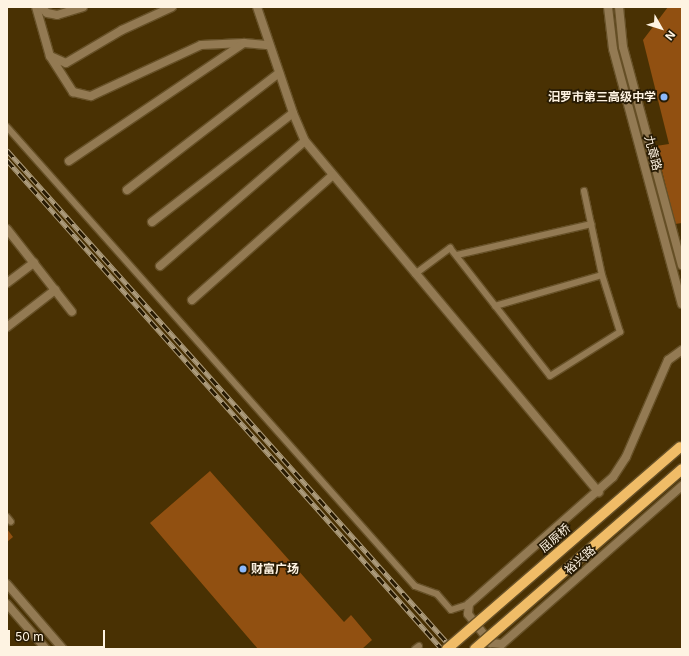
<!DOCTYPE html>
<html>
<head>
<meta charset="utf-8">
<style>
  body { margin:0 }
  #map { position:relative; width:689px; height:656px; overflow:hidden; background:#493103; font-family:Inter,"Noto Sans SC",sans-serif }
  div>[style] { position:absolute }
  .building>* { inset:0; background:#915011 }
  .roads { filter:drop-shadow(1px 0 #665027) drop-shadow(-1px 0 #665027) drop-shadow(0 1px #665027) drop-shadow(0 -1px #665027) }
  .service>* { height:6px; margin:-3px; padding:0 3px; transform-origin:3px; border-radius:3px; background:#937a53 }
  .minor>* { height:8px; margin:-4px; padding:0 4px; transform-origin:4px; border-radius:4px; background:#937a53 }
  .tertiary>* { height:8px; margin:-4px; padding:0 4px; transform-origin:4px; border-radius:4px; background:#937a53 }
  .rail>* { height:4.5px; margin-top:-2.25px; transform-origin:0; background:repeating-linear-gradient(90deg,#281b04 0 9px,#ac9b7c 0 18px); box-sizing:border-box; border-block:1px solid #ac9b7c }
  .bridges { filter:drop-shadow(1px 0 #665027) drop-shadow(-1px 0 #665027) drop-shadow(0 1px #665027) drop-shadow(0 -1px #665027) }
  .primary-bridge>* { height:10px; margin:-5px; padding:0 5px; transform-origin:5px; border-radius:5px; background:#f0bc67 }
  .dots>* { width:11px; height:11px; translate:-50% -50%; box-sizing:border-box; border:2px solid #281b04; border-radius:50% }
  span { translate:-50% -50%; white-space:nowrap; text-align:center; line-height:1.15; -webkit-text-stroke:3.5px #281b04; paint-order:stroke }
  .poi-label { font-size:12px; color:#fef3e2; font-weight:700 }
  .right { translate:-100% -50%; text-align:right }
  .left { translate:0 -50%; text-align:left }
  .street-label { font-size:12px; color:#fef3e2 }
  .frame { position:absolute; inset:0; border:8px solid #fef3e2; pointer-events:none }
  .north { position:absolute; left:641px; top:8px; width:40px; height:40px; -webkit-text-stroke:3px #281b04; paint-order:stroke; rotate:129deg; font-size:11px; font-weight:700; line-height:16px; text-align:center; color:#fef3e2 }
  .north::after { content:''; display:block; margin:auto; width:14px; height:18px; background:#fef3e2; clip-path:polygon(50% 0,100% 100%,50% 72%,0 100%) }
  .scale { position:absolute; left:8px; top:630px; width:97px; height:18px; box-sizing:border-box; border:2px solid #fef3e2; border-top:0; padding-left:5px; font-size:12px; line-height:14px; white-space:nowrap; color:#fef3e2; -webkit-text-stroke:3px #281b04; paint-order:stroke }
</style>
</head>
<body>
<div id="map">
  <div class="building">
    <div style="clip-path:polygon(668px 7px,682px 7px,682px 223px,675px 224px,656px 146px,669px 144px,643px 40px)"></div>
    <div style="clip-path:polygon(210px 471px,344px 622px,351px 615px,372px 640px,362px 649px,258px 649px,150px 523px)"></div>
    <div style="clip-path:polygon(7px 529px,13px 537px,7px 542px)"></div>
  </div>
  <div class="roads">
    <div class="service">
      <div style="left:7px;top:127px;width:614px;rotate:48.37deg"></div>
      <div style="left:415px;top:586px;width:23px;rotate:20deg"></div>
      <div style="left:437px;top:594px;width:21px;rotate:49deg"></div>
      <div style="left:451px;top:610px;width:19px;rotate:-18deg"></div>
      <div style="left:457px;top:255px;width:138px;rotate:-13deg"></div>
      <div style="left:415px;top:274px;width:44px;rotate:-36.6deg"></div>
      <div style="left:450px;top:248px;width:162px;rotate:52deg"></div>
      <div style="left:550px;top:376px;width:83px;rotate:-32.2deg"></div>
      <div style="left:620px;top:332px;width:60px;rotate:-107.5deg"></div>
      <div style="left:602px;top:275px;width:86px;rotate:-102.1deg"></div>
      <div style="left:495px;top:306px;width:111px;rotate:-16.2deg"></div>
      <div style="left:7px;top:517px;width:6px;rotate:51deg"></div>
      <div style="left:415px;top:649px;width:5px;rotate:-37deg"></div>
    </div>
    <div class="minor">
      <div style="left:36px;top:7px;width:51px;rotate:74.1deg"></div>
      <div style="left:50px;top:56px;width:17px;rotate:24deg"></div>
      <div style="left:66px;top:63px;width:65px;rotate:-30.5deg"></div>
      <div style="left:122px;top:30px;width:55px;rotate:-24.7deg"></div>
      <div style="left:41px;top:7px;width:8px;rotate:45deg"></div>
      <div style="left:47px;top:13px;width:10px;rotate:11deg"></div>
      <div style="left:57px;top:15px;width:27px;rotate:-17deg"></div>
      <div style="left:257px;top:7px;width:112px;rotate:71.2deg"></div>
      <div style="left:293px;top:113px;width:30px;rotate:67deg"></div>
      <div style="left:305px;top:141px;width:458px;rotate:50.1deg"></div>
      <div style="left:50px;top:56px;width:43px;rotate:57.4deg"></div>
      <div style="left:73px;top:92px;width:18px;rotate:13deg"></div>
      <div style="left:91px;top:96px;width:121px;rotate:-24.9deg"></div>
      <div style="left:201px;top:45px;width:43px;rotate:-2.7deg"></div>
      <div style="left:69px;top:161px;width:211px;rotate:-34deg"></div>
      <div style="left:244px;top:43px;width:25px;rotate:5deg"></div>
      <div style="left:127px;top:190px;width:192px;rotate:-37.6deg"></div>
      <div style="left:152px;top:222px;width:178px;rotate:-37.7deg"></div>
      <div style="left:7px;top:229px;width:105px;rotate:51.9deg"></div>
      <div style="left:160px;top:266px;width:191px;rotate:-40.8deg"></div>
      <div style="left:7px;top:283px;width:34px;rotate:-37deg"></div>
      <div style="left:192px;top:300px;width:188px;rotate:-41.6deg"></div>
      <div style="left:7px;top:327px;width:61px;rotate:-37.6deg"></div>
      <div style="left:682px;top:350px;width:17px;rotate:144deg"></div>
      <div style="left:668px;top:360px;width:106px;rotate:113.4deg"></div>
      <div style="left:626px;top:457px;width:24px;rotate:123deg"></div>
      <div style="left:613px;top:477px;width:192px;rotate:138.6deg"></div>
      <div style="left:469px;top:604px;width:10px;rotate:96deg"></div>
      <div style="left:468px;top:614px;width:37px;rotate:52deg"></div>
      <div style="left:491px;top:643px;width:11px;rotate:5deg"></div>
      <div style="left:502px;top:644px;width:240px;rotate:-41.3deg"></div>
    </div>
    <div class="tertiary">
      <div style="left:608px;top:7px;width:42px;rotate:83.2deg"></div>
      <div style="left:613px;top:49px;width:264px;rotate:74.9deg"></div>
      <div style="left:619px;top:7px;width:40px;rotate:84.3deg"></div>
      <div style="left:623px;top:47px;width:226px;rotate:74.9deg"></div>
      <div style="left:7px;top:584px;width:86px;rotate:49.3deg"></div>
      <div style="left:7px;top:604px;width:60px;rotate:49.1deg"></div>
    </div>
  </div>
  <div class="rail">
    <div style="left:7px;top:150px;width:669px;rotate:48.21deg"></div>
    <div style="left:7px;top:160px;width:654px;rotate:48.34deg"></div>
  </div>
  <div class="bridges">
    <div class="primary-bridge">
      <div style="left:447px;top:649px;width:308px;rotate:-40.9deg"></div>
      <div style="left:475px;top:649px;width:274px;rotate:-41deg"></div>
    </div>
  </div>
  <div class="dots">
    <div style="left:664px;top:97px;background:#8cb9fc"></div>
    <div style="left:243px;top:569px;background:#8cb9fc"></div>
  </div>
  <div class="poi-label">
    <span class="right" style="left:656px;top:97px">汨罗市第三高级中学</span>
    <span class="left" style="left:251px;top:569px">财富广场</span>
  </div>
  <div class="street-label">
    <span style="left:653px;top:153px;rotate:75deg">九章路</span>
    <span style="left:555px;top:538px;rotate:-41deg">屈原桥</span>
    <span style="left:580px;top:560px;rotate:-41deg">裕兴路</span>
  </div>
  <div class="frame"></div>
  <div class="north">N</div>
  <div class="scale">50 m</div>
</div>
</body>
</html>
